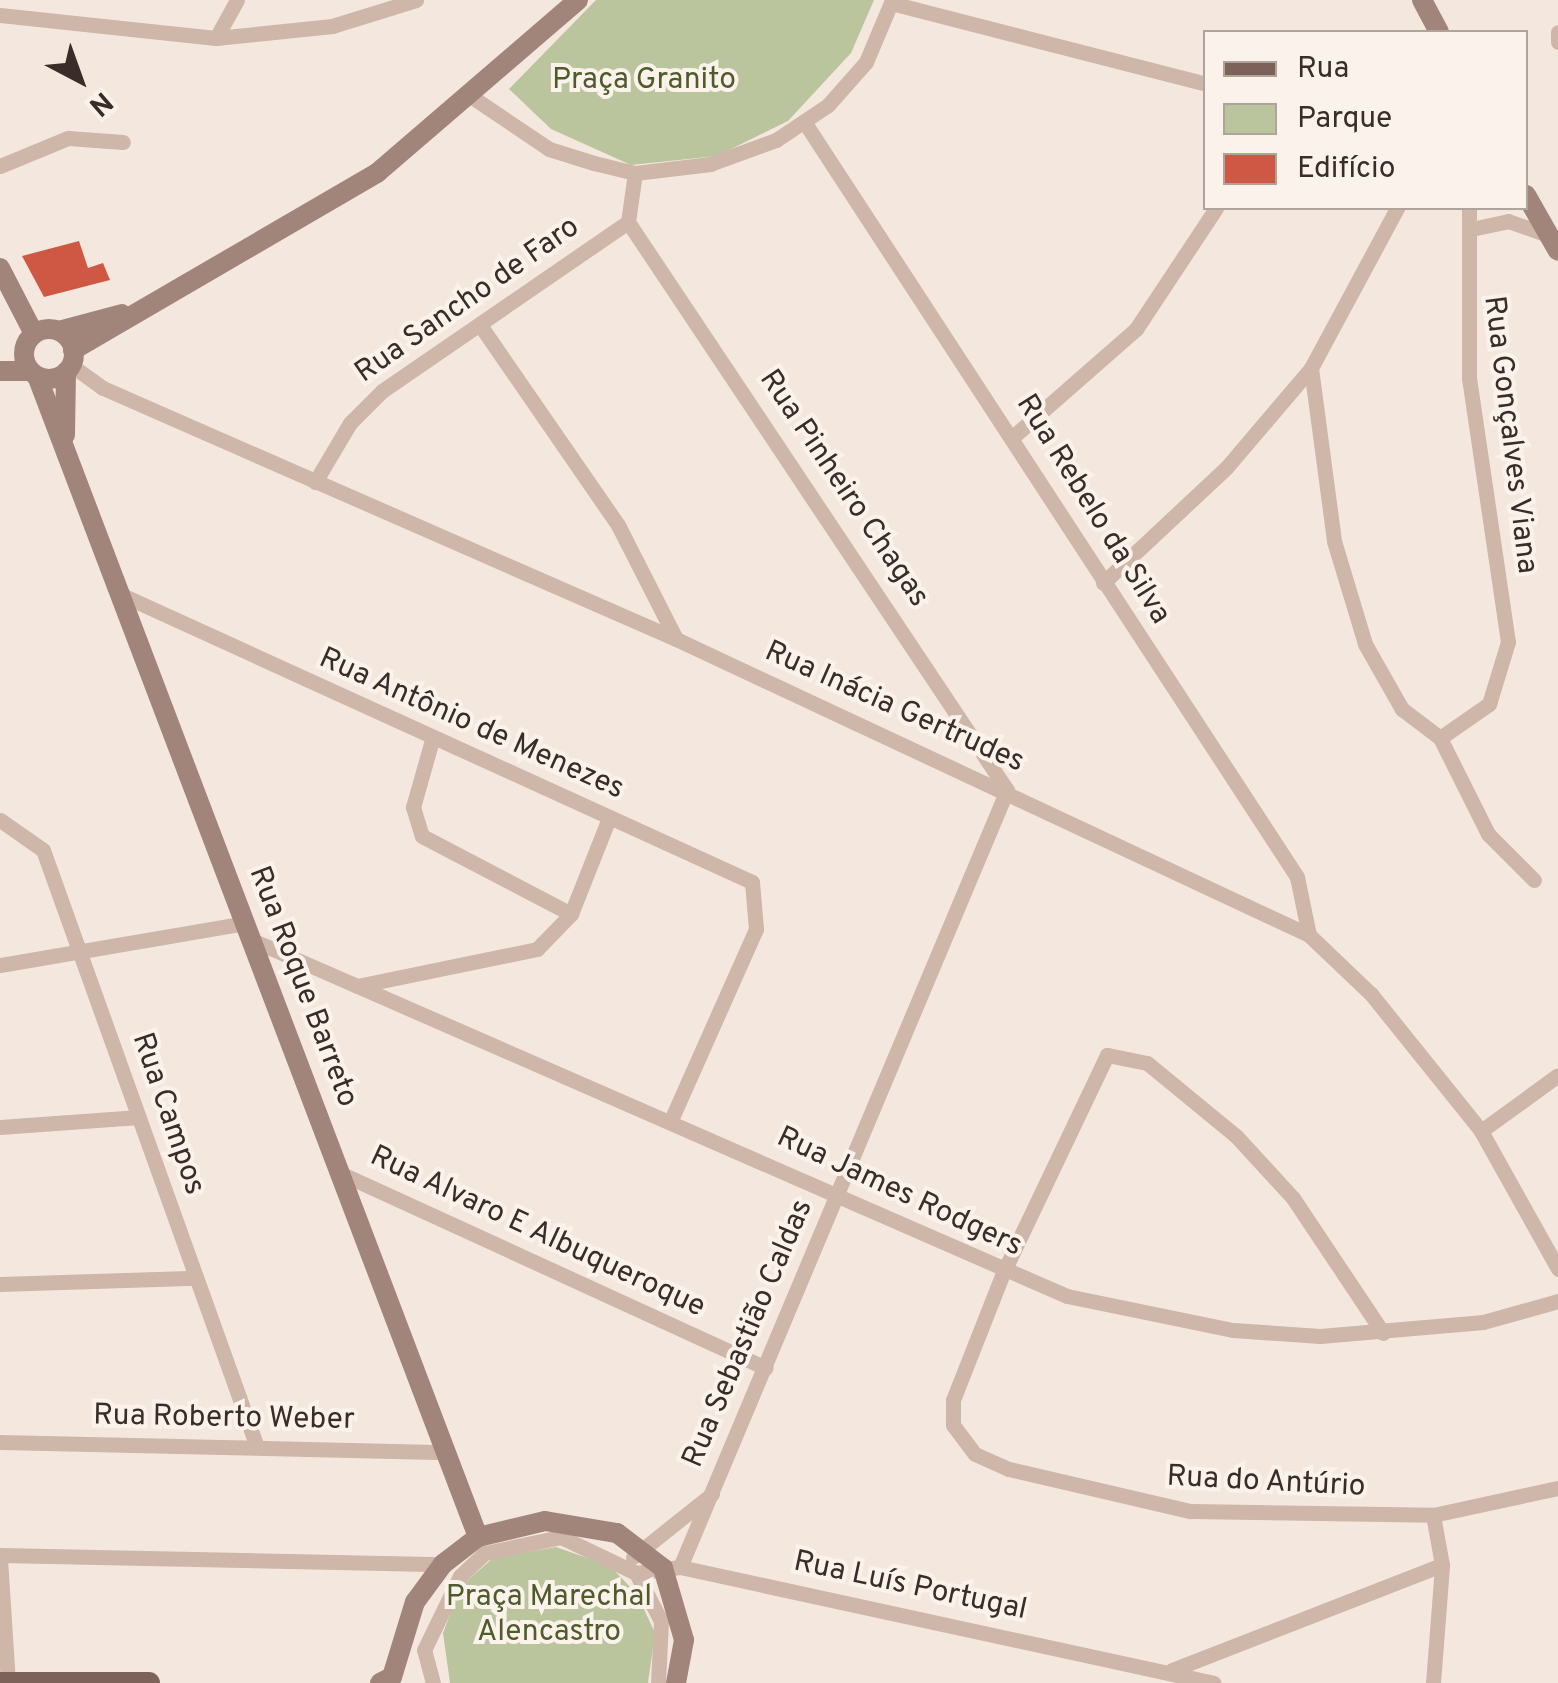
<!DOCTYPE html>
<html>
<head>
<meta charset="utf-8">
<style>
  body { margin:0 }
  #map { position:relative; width:1558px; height:1683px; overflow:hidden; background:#f4e8de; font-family:Overpass,sans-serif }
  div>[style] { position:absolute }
  .green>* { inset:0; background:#bbc59d }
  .building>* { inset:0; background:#ce5843 }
  .street>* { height:15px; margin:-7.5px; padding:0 7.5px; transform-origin:7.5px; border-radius:7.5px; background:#ceb6a9 }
  .secondary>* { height:20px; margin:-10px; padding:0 10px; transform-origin:10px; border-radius:10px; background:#a2857a }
  .secondary>.ring { margin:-10px; padding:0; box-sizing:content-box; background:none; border:20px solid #a2857a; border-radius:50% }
  .primary>* { height:22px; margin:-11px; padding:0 11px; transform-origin:11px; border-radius:11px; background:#7d6259 }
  span { translate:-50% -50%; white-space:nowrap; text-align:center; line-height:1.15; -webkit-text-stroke:8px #fbf3eb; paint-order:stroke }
  .park-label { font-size:30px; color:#4e5b2b }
  .street-label { font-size:30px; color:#3a2d29 }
  .legend { position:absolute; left:1203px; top:30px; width:325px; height:180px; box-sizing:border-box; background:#fbf3eb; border:2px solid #aea49d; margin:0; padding:12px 18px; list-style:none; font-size:30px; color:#3a2d29 }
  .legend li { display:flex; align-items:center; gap:20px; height:50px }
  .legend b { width:50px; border:2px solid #aea49d }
  .north { position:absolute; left:30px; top:30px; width:100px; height:100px; -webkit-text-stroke:8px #fbf3eb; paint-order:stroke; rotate:139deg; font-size:28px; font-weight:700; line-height:40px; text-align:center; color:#3a2d29 }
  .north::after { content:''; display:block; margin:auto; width:35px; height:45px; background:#3a2d29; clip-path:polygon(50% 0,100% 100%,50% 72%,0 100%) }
</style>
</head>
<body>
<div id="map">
  <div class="green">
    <div style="clip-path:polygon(596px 0,874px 0,851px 53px,788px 121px,717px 156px,631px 165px,551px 129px,509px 89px)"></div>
    <div style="clip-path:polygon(556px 1547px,610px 1566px,637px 1594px,655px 1633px,648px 1683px,450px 1683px,443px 1633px,461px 1586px,493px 1558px)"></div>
  </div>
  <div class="building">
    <div style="clip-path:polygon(79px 241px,88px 268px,103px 263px,110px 280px,44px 297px,22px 256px)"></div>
  </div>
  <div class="street">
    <div style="left:891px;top:3px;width:325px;rotate:14.4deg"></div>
    <div style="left:0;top:15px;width:217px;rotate:6.1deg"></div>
    <div style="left:216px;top:38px;width:117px;rotate:-5.9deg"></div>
    <div style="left:332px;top:26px;width:88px;rotate:-17.2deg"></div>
    <div style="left:1558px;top:32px;width:10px;rotate:90deg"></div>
    <div style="left:216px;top:38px;width:43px;rotate:-61.1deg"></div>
    <div style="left:472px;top:97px;width:93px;rotate:34deg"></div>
    <div style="left:549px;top:149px;width:47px;rotate:17.3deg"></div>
    <div style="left:594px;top:163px;width:42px;rotate:13.7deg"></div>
    <div style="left:635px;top:173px;width:76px;rotate:-6.8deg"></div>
    <div style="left:710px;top:164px;width:70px;rotate:-20deg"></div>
    <div style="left:776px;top:140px;width:63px;rotate:-33.9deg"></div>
    <div style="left:828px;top:105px;width:57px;rotate:-48.5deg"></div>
    <div style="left:866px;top:62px;width:67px;rotate:-67.2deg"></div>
    <div style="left:805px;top:123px;width:900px;rotate:56.87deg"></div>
    <div style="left:1297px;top:877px;width:59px;rotate:78.3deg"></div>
    <div style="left:0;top:166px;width:74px;rotate:-22.4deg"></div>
    <div style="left:68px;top:138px;width:55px;rotate:4.2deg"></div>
    <div style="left:628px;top:222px;width:683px;rotate:56.29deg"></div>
    <div style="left:1007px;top:790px;width:843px;rotate:112.82deg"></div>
    <div style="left:628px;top:222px;width:49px;rotate:-81.9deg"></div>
    <div style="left:1476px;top:228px;width:33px;rotate:-12deg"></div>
    <div style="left:1508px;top:221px;width:42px;rotate:19.3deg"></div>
    <div style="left:480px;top:325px;width:243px;rotate:55.4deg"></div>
    <div style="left:618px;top:525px;width:128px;rotate:63deg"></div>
    <div style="left:71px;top:365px;width:39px;rotate:36deg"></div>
    <div style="left:103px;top:388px;width:626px;rotate:23.66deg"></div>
    <div style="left:676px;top:639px;width:699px;rotate:25.06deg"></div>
    <div style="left:1309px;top:935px;width:86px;rotate:43.6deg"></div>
    <div style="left:1371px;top:994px;width:176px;rotate:51.2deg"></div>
    <div style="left:1481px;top:1131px;width:158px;rotate:60.8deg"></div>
    <div style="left:1311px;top:368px;width:175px;rotate:82.4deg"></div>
    <div style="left:1334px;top:541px;width:108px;rotate:73.2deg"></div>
    <div style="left:1365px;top:644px;width:75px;rotate:60.4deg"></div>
    <div style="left:1402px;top:709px;width:48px;rotate:37.3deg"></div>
    <div style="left:1440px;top:738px;width:107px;rotate:63.4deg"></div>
    <div style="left:1488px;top:834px;width:65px;rotate:45deg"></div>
    <div style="left:1015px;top:435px;width:161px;rotate:-41.2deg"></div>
    <div style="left:1136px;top:329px;width:145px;rotate:-56.5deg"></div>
    <div style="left:315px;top:482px;width:69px;rotate:-59.3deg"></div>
    <div style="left:350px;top:423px;width:45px;rotate:-45deg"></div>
    <div style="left:382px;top:391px;width:298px;rotate:-34.5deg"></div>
    <div style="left:1103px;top:583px;width:168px;rotate:-43.1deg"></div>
    <div style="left:1226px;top:468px;width:131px;rotate:-49.6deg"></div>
    <div style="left:1311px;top:368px;width:182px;rotate:-61.7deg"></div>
    <div style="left:122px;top:595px;width:692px;rotate:24.49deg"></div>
    <div style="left:752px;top:882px;width:47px;rotate:85.1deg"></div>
    <div style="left:756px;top:929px;width:211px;rotate:114deg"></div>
    <div style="left:1440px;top:738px;width:60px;rotate:-34.8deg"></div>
    <div style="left:1489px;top:704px;width:65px;rotate:-73deg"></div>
    <div style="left:1508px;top:642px;width:266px;rotate:-98.4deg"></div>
    <div style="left:1469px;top:379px;width:171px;rotate:-90deg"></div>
    <div style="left:432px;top:740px;width:70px;rotate:105.8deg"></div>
    <div style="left:413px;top:807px;width:30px;rotate:73deg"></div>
    <div style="left:422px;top:836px;width:168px;rotate:27.6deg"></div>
    <div style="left:0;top:820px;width:52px;rotate:34.9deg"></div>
    <div style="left:43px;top:850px;width:634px;rotate:70.28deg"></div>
    <div style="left:252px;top:940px;width:889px;rotate:23.6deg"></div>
    <div style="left:1067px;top:1296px;width:169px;rotate:11.6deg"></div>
    <div style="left:1233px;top:1330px;width:87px;rotate:3.9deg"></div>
    <div style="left:1320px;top:1336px;width:164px;rotate:-4.9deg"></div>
    <div style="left:1483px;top:1322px;width:78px;rotate:-15.6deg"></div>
    <div style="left:0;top:965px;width:250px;rotate:-9.7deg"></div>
    <div style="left:357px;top:986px;width:184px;rotate:-11.6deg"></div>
    <div style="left:537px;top:949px;width:49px;rotate:-45.8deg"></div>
    <div style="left:571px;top:914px;width:103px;rotate:-68.4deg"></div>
    <div style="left:0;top:1127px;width:139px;rotate:-4.1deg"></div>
    <div style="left:1481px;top:1131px;width:95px;rotate:-36deg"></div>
    <div style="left:340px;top:1173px;width:468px;rotate:24.6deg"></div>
    <div style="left:0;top:1284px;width:196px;rotate:-1.8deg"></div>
    <div style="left:1383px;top:1333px;width:162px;rotate:-123.7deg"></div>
    <div style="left:1293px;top:1198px;width:84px;rotate:-132.6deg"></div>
    <div style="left:1236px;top:1136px;width:115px;rotate:-140.6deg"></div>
    <div style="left:1147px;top:1063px;width:41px;rotate:-168.7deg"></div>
    <div style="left:1107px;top:1055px;width:242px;rotate:115.5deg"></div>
    <div style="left:1003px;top:1273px;width:136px;rotate:111.5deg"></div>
    <div style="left:953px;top:1400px;width:25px;rotate:90deg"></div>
    <div style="left:953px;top:1425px;width:36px;rotate:53deg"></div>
    <div style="left:975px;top:1454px;width:37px;rotate:24deg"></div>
    <div style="left:1009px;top:1469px;width:186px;rotate:13.1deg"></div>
    <div style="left:1190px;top:1511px;width:243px;rotate:0.9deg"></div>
    <div style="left:1433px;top:1515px;width:128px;rotate:-12.2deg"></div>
    <div style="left:0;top:1442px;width:447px;rotate:1.3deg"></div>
    <div style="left:0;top:1555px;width:443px;rotate:1.2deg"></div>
    <div style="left:633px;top:1557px;width:101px;rotate:-38.6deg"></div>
    <div style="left:0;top:1559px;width:124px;rotate:86.3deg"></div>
    <div style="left:636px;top:1573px;width:44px;rotate:-7.8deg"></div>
    <div style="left:680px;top:1567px;width:546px;rotate:12.26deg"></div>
    <div style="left:1172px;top:1670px;width:290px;rotate:-21.3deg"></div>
    <div style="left:433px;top:1683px;width:34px;rotate:-105deg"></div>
    <div style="left:424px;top:1650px;width:82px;rotate:-64.1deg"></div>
    <div style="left:460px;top:1576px;width:34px;rotate:-43deg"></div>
    <div style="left:485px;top:1553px;width:78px;rotate:-11.9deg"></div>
    <div style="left:561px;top:1537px;width:83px;rotate:25.6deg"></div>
    <div style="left:636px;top:1573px;width:54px;rotate:62.5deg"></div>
    <div style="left:661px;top:1621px;width:62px;rotate:92.8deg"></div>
    <div style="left:1433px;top:1683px;width:118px;rotate:-85.6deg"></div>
    <div style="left:1442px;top:1565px;width:51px;rotate:-100.2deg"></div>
  </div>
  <div class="secondary">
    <div style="left:1422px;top:0;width:36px;rotate:62deg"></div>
    <div style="left:1526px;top:195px;width:64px;rotate:60.3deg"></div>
    <div style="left:0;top:268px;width:74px;rotate:62.7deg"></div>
    <div class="ring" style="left:24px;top:329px;width:30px;height:30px"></div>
    <div style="left:59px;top:331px;width:65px;rotate:-15.1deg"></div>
    <div style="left:73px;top:350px;width:352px;rotate:-30.2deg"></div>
    <div style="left:377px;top:173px;width:265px;rotate:-40.7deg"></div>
    <div style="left:0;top:371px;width:30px"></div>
    <div style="left:37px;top:376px;width:1242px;rotate:69.2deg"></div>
    <div style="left:65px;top:435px;width:63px;rotate:-89.1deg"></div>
    <div style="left:380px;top:1683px;width:13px;rotate:-27deg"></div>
    <div style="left:392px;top:1677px;width:78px;rotate:-73deg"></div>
    <div style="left:415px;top:1602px;width:47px;rotate:-53.6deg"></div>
    <div style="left:443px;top:1564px;width:44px;rotate:-37.6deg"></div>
    <div style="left:478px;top:1537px;width:69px;rotate:-13.4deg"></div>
    <div style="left:545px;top:1521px;width:73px;rotate:9.5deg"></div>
    <div style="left:617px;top:1533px;width:58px;rotate:37.3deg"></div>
    <div style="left:663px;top:1568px;width:75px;rotate:73.7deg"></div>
    <div style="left:684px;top:1640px;width:44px;rotate:100.5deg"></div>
  </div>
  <div class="primary">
    <div style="left:0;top:1683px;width:149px"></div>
  </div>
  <div class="park-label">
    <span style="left:644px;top:81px">Praça Granito</span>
    <span style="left:549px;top:1615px">Praça Marechal<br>Alencastro</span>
  </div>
  <div class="street-label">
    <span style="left:468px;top:301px;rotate:-35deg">Rua Sancho de Faro</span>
    <span style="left:1509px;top:435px;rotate:83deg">Rua Gonçalves Viana</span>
    <span style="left:843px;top:489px;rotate:56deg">Rua Pinheiro Chagas</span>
    <span style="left:1092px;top:510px;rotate:58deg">Rua Rebelo da Silva</span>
    <span style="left:894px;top:708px;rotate:24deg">Rua Inácia Gertrudes</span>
    <span style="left:471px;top:725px;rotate:24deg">Rua Antônio de Menezes</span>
    <span style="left:302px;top:987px;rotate:69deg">Rua Roque Barreto</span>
    <span style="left:167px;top:1114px;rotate:71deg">Rua Campos</span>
    <span style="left:899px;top:1193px;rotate:25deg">Rua James Rodgers</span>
    <span style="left:537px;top:1233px;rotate:25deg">Rua Alvaro E Albuqueroque</span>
    <span style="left:749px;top:1334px;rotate:-67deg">Rua Sebastião Caldas</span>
    <span style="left:224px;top:1419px;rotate:1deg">Rua Roberto Weber</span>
    <span style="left:1266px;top:1483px;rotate:3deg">Rua do Antúrio</span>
    <span style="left:910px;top:1587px;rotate:12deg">Rua Luís Portugal</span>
  </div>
  <ul class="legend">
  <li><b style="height:12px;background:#7d6259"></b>Rua</li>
  <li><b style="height:28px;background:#bbc59d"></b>Parque</li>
  <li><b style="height:28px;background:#ce5843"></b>Edifício</li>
  </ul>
  <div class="north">N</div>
</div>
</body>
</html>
